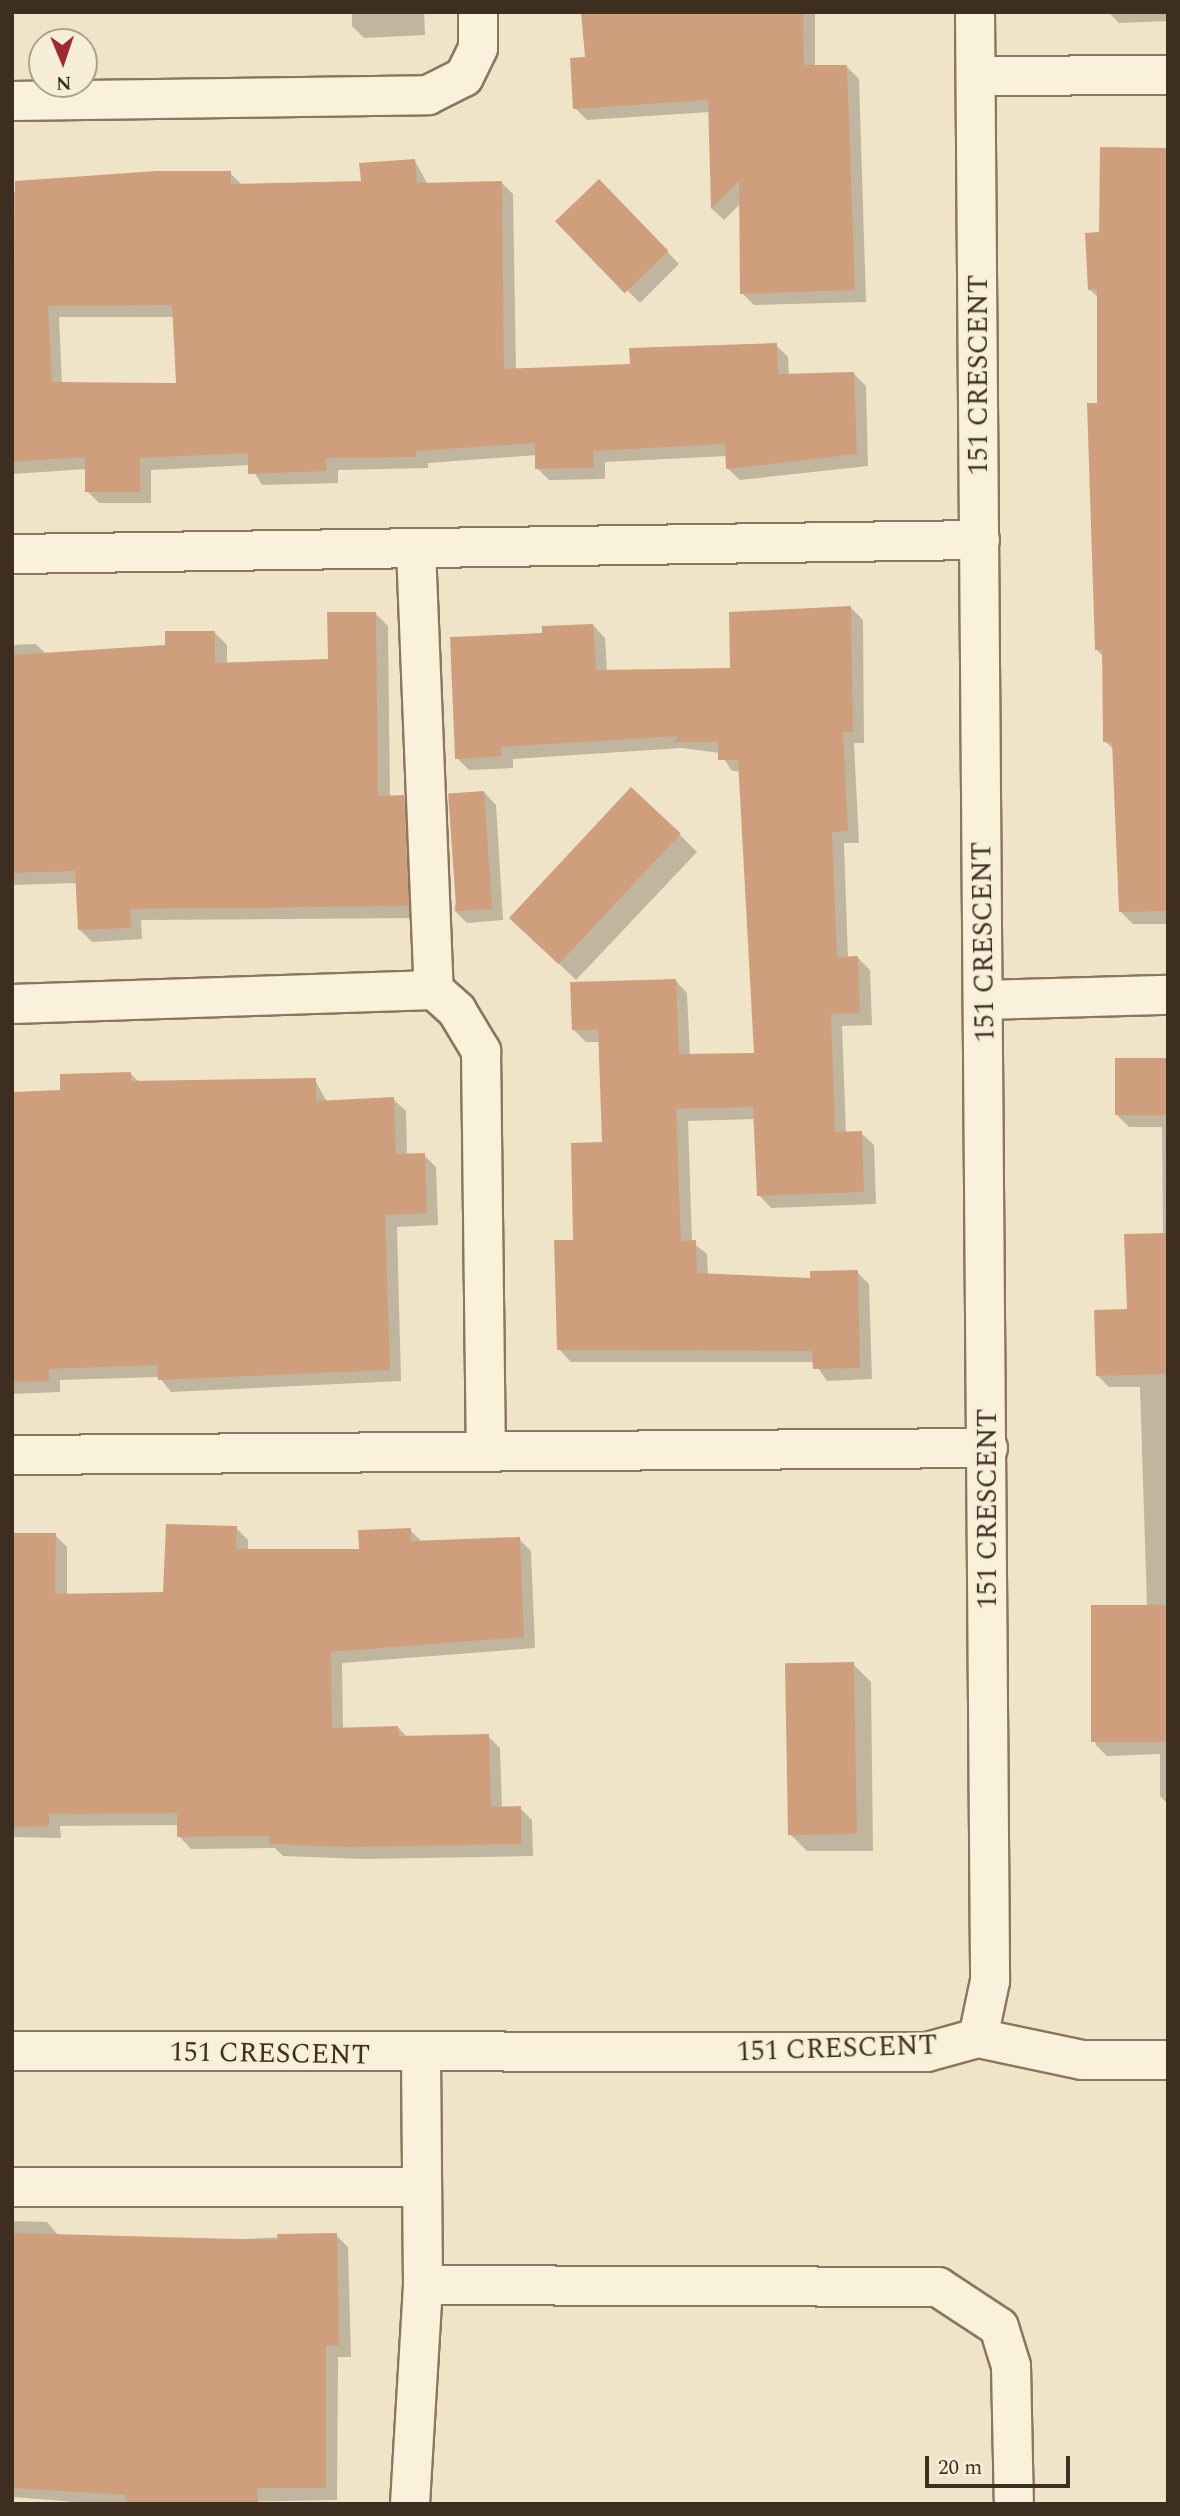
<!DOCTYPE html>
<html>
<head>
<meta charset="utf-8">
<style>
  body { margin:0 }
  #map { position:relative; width:1180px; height:2516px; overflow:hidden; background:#f0e4c8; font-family:Spectral,serif }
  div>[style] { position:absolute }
  .shadow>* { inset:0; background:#0003 }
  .building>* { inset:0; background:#cf9f7d; transform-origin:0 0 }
  .roads { filter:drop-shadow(2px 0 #8d765c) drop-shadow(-2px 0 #8d765c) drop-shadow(0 2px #8d765c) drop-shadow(0 -2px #8d765c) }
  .minor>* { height:38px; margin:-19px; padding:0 19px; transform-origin:19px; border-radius:19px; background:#faf1dc }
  span { translate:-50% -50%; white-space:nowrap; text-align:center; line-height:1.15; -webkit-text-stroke:5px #f7eed8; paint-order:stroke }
  .street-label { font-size:28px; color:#3d2e20 }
  .frame { position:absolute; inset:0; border:14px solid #3d2e20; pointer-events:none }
  .north { position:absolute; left:28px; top:28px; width:70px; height:70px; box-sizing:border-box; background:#f7eed8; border:2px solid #ada18e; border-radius:50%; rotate:178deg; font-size:19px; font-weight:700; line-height:28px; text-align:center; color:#3d2e20 }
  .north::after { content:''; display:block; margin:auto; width:24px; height:32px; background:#9e2a2b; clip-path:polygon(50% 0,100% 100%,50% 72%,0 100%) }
  .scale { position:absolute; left:925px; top:2456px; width:145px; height:32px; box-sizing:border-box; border:4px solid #3d2e20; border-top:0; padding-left:9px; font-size:21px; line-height:24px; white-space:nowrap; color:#3d2e20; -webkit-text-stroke:5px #f7eed8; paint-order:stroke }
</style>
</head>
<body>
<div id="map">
  <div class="shadow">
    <div style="clip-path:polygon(352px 12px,424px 12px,425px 35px,364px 38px,352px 26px)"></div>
    <div style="clip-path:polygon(583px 12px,815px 12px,815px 66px,846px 66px,859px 79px,866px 302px,754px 305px,742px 293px,741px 203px,724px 220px,712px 209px,710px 112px,587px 120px,575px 108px,587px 59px)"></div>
    <div style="clip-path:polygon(1108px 12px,1168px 12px,1168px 21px,1119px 23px)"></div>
    <div style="clip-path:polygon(1168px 149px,1168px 924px,1133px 924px,1120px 911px,1114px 750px,1105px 741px,1104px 657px,1097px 650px,1099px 298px,1089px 289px,1101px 233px)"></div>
    <div style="clip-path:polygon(evenodd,415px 161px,428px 185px,501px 182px,513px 194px,516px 370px,632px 366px,776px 345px,788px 357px,789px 376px,853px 373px,866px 386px,868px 466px,740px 480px,727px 468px,727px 456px,605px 462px,605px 479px,549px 480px,537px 468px,537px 455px,428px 463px,428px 468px,338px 470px,338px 483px,262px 485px,250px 465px,151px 470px,151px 503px,99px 503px,87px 491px,87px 469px,12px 474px,12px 192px,230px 173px,242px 185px,362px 183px,415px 161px,59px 317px,174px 317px,177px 385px,62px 384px,59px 317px)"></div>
    <div style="clip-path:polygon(611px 193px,679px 264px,640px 303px,558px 221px)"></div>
    <div style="clip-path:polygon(851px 608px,863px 620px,864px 743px,854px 743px,859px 843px,844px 843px,848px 958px,858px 958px,870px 970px,872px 1025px,842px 1026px,846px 1134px,861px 1133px,874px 1145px,876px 1204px,771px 1208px,759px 1195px,755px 1119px,688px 1121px,692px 1242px,707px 1254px,708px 1275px,812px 1280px,857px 1272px,869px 1284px,872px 1379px,827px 1381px,814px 1362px,571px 1362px,559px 1349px,604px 1144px,600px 1042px,586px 1042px,574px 1030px,675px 980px,687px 993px,690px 1056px,755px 1054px,741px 771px,732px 771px,720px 753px,682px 748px,513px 759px,513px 768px,469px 770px,457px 758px,544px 635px,593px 625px,605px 638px,607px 672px,732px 670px)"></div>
    <div style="clip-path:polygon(376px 614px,388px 626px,390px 797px,403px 796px,416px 809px,420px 918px,141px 920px,142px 939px,92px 942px,80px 930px,77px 883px,12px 885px,12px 645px,36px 644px,47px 655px,166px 647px,215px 633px,227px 645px,227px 664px,329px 660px)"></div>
    <div style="clip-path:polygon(484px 792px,496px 805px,503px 920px,467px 923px,454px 910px)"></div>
    <div style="clip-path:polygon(679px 834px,697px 852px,576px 980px,528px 934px)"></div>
    <div style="clip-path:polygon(1168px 1060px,1168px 1804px,1160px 1796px,1160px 1754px,1107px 1756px,1095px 1744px,1147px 1607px,1140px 1387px,1109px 1387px,1097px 1375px,1163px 1235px,1162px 1127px,1129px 1127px,1117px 1115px)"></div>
    <div style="clip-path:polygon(130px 1073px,139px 1082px,315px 1080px,327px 1102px,393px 1099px,406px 1111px,407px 1155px,424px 1155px,436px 1167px,438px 1225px,397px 1227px,401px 1381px,171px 1392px,159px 1377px,60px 1380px,60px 1392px,12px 1394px,12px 1094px,62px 1092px)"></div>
    <div style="clip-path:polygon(236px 1528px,248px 1540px,248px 1550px,361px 1551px,410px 1530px,422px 1542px,519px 1539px,531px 1551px,535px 1648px,342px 1663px,343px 1729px,398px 1727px,407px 1737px,488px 1736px,500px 1748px,502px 1808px,520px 1808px,532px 1820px,533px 1856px,363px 1859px,283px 1856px,275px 1848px,191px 1849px,179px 1836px,179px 1825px,60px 1826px,61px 1838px,12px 1837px,12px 1534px,55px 1535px,67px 1547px,67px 1596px,164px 1594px)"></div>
    <div style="clip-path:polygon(853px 1664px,871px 1682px,873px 1851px,807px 1851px,790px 1834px)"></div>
    <div style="clip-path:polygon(12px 2221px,47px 2222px,59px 2236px,196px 2241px,336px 2235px,348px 2247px,351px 2357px,338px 2357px,337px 2500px,102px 2504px,12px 2497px)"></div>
  </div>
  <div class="building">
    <div style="clip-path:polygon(581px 12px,803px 12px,804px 65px,847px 65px,855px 290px,740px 294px,739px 181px,711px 209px,708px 100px,573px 109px,570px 58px,585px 57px)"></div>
    <div style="clip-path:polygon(1100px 147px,1168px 148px,1168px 911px,1119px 912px,1112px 742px,1103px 742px,1102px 650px,1095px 650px,1087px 403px,1097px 403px,1097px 289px,1088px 290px,1085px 233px,1099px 232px)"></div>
    <div style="clip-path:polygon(evenodd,415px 159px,417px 183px,502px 181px,504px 369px,630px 364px,629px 348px,777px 343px,778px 374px,854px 372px,857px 454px,726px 469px,725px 444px,593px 451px,594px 468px,535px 469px,535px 443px,416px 451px,416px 457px,326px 458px,327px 471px,248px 474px,248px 453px,140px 458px,140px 492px,85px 492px,85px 457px,12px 462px,15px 181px,156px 171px,231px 171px,231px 184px,361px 181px,359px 163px,415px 159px,172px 305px,176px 383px,52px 382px,48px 306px,172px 305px)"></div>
    <div style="left:599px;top:179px;width:100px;height:61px;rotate:46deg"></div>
    <div style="clip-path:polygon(851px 606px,853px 732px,843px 732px,848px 831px,832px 832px,837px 957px,858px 956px,860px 1013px,831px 1014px,835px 1132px,862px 1131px,864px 1192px,757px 1196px,753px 1107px,676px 1109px,681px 1241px,696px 1240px,697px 1273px,810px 1278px,810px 1271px,858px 1270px,860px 1368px,813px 1369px,812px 1351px,557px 1350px,554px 1240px,573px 1240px,571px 1143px,602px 1142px,598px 1030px,572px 1030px,570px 982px,676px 979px,679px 1054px,754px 1053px,738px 760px,718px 760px,718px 742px,673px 742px,679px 736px,501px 747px,502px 756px,455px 759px,450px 637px,542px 633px,542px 626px,593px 624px,596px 670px,730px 668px,729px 612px)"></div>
    <div style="clip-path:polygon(327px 612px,376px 612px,378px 796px,404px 795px,409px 906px,130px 909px,131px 928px,78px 930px,75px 871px,12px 873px,12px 655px,165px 645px,165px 631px,215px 631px,215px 663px,328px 659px)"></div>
    <div style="left:631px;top:787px;width:68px;height:179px;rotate:43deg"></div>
    <div style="left:484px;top:791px;width:118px;height:36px;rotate:86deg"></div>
    <div style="left:1115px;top:1058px;width:53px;height:57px"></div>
    <div style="clip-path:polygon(131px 1072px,131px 1081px,316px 1078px,316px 1101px,394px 1097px,396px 1154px,425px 1153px,427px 1213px,385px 1215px,390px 1370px,158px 1380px,157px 1365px,49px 1369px,49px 1381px,12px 1382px,12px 1092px,60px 1090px,60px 1074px)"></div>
    <div style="clip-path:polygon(1168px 1233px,1168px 1374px,1096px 1376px,1094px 1310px,1127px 1309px,1124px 1234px)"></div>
    <div style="clip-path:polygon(166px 1524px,237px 1526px,236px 1549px,359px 1549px,358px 1530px,411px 1528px,411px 1541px,520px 1537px,524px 1637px,331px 1652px,332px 1728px,398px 1726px,399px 1736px,489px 1734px,491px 1807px,521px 1806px,521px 1844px,349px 1847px,269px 1844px,269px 1836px,177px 1837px,177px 1813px,49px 1814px,49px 1826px,12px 1827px,12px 1533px,56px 1533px,55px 1594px,163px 1592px)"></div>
    <div style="left:1168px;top:1605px;width:137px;height:77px;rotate:90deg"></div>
    <div style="left:854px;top:1662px;width:172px;height:69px;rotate:89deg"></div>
    <div style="clip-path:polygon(12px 2233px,278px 2240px,277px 2234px,337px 2233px,339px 2345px,326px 2346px,326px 2488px,257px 2488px,258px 2504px,126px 2504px,126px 2495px,12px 2488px)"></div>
  </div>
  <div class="roads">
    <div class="minor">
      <div style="left:975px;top:12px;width:1969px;rotate:89.56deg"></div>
      <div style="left:990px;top:1981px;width:58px;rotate:101.9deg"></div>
      <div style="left:976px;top:76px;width:192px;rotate:-0.3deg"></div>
      <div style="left:12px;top:101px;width:416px;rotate:-0.8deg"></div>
      <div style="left:428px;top:95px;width:40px;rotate:-26.6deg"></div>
      <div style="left:464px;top:77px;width:32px;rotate:-64deg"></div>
      <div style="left:478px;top:48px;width:36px;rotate:-90deg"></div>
      <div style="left:416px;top:549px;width:441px;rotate:87.7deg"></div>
      <div style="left:12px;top:554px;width:968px;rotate:-0.83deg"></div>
      <div style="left:985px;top:1000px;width:183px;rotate:-1.6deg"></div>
      <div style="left:12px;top:1004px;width:422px;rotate:-1.9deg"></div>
      <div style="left:434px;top:990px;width:31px;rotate:42deg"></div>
      <div style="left:457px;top:1011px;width:47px;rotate:59deg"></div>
      <div style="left:481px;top:1051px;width:399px;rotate:89.3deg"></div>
      <div style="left:12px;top:1455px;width:976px;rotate:-0.41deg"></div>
      <div style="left:12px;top:2051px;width:915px;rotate:0.06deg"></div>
      <div style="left:927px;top:2052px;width:53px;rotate:-15.4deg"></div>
      <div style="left:978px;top:2038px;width:106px;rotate:11.9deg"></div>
      <div style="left:1082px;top:2060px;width:86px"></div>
      <div style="left:12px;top:2187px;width:409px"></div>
      <div style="left:423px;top:2285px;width:515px;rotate:0.22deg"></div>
      <div style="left:938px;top:2287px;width:73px;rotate:33.3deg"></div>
      <div style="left:999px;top:2327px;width:41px;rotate:72.9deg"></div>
      <div style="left:1011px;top:2366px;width:138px;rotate:88.8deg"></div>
      <div style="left:410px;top:2504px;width:219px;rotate:-86.6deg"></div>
      <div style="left:423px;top:2285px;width:230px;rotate:-90.5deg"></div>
    </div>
  </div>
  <div class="street-label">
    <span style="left:979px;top:375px;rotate:-90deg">151 CRESCENT</span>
    <span style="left:984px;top:942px;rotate:-91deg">151 CRESCENT</span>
    <span style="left:988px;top:1509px;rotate:-90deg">151 CRESCENT</span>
    <span style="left:837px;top:2049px;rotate:-2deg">151 CRESCENT</span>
    <span style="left:270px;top:2054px;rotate:1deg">151 CRESCENT</span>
  </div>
  <div class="frame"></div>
  <div class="north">N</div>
  <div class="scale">20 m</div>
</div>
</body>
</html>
